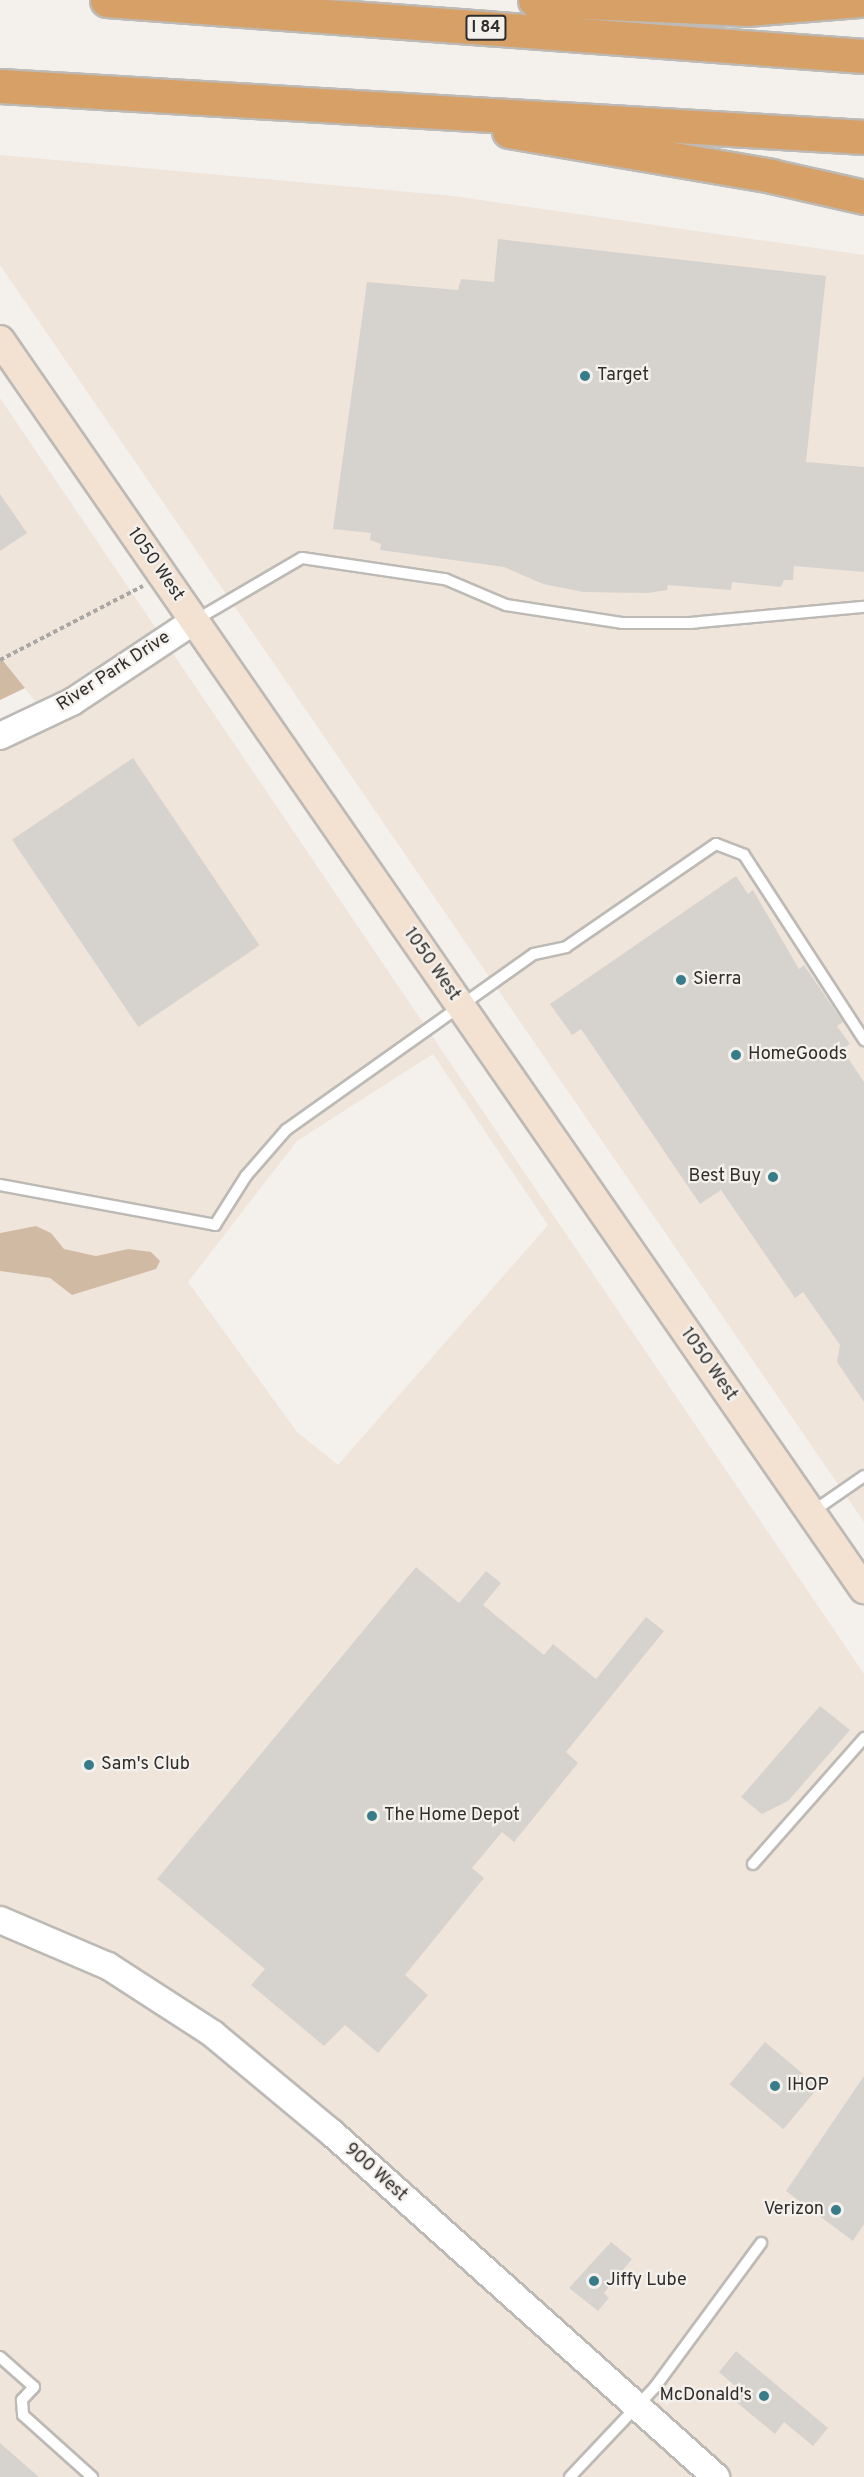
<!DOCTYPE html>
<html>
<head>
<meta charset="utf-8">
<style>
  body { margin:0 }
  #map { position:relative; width:864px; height:2477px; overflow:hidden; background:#f4f0ec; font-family:Overpass,sans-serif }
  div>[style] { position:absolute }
  .built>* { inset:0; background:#efe5db }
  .green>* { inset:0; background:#d1baa4 }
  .building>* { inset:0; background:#d6d3cf; transform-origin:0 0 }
  .path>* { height:4px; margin-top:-2px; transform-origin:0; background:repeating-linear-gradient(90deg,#a9a6a3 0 4.5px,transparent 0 7.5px) }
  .roads { filter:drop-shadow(2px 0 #bdbab6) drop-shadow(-2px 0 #bdbab6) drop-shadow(0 2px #bdbab6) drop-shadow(0 -2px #bdbab6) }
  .service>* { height:10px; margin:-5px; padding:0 5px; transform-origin:5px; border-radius:5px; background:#fff }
  .tertiary>* { height:26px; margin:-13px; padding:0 13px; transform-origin:13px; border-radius:13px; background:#fff }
  .secondary>* { height:28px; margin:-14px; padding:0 14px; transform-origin:14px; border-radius:14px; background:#f3e2d1 }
  .motorway>* { height:33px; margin:-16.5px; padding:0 16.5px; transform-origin:16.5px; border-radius:16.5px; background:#d6a066 }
  .dots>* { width:16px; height:16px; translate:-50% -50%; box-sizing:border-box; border:3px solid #f4f0ec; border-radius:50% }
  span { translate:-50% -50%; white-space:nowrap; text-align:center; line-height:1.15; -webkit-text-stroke:4.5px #f4f0ec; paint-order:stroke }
  .shield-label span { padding:2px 4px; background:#f4f0ec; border:2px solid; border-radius:4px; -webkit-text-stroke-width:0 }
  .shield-label { font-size:16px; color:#302e2d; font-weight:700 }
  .poi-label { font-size:18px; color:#302e2d }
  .left { translate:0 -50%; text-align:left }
  .right { translate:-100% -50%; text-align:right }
  .street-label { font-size:18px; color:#302e2d }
</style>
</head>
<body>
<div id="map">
  <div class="built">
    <div style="clip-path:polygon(0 155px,453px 196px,864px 255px,864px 1522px,0 265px)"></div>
    <div style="clip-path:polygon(evenodd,0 398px,864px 1674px,864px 2477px,0 2477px,0 1271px,50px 1278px,73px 1295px,102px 1285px,128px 1249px,96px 1256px,63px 1249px,51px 1233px,36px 1226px,0 1233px,0 744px,48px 718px,0 656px,0 398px,433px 1054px,548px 1225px,338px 1465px,297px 1432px,188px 1282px,297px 1141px,433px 1054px)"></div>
  </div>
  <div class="green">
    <div style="clip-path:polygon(0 657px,25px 688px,0 700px)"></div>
    <div style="clip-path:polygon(36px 1226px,51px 1233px,64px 1249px,96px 1256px,128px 1249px,151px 1252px,160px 1261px,156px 1269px,72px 1295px,50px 1278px,0 1271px,0 1233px)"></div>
  </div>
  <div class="building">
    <div style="clip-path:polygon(498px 239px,826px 276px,806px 462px,864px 467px,864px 572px,794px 566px,793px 580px,784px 580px,781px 587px,732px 582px,731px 590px,668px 585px,667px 590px,648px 593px,583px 592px,543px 584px,504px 567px,380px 550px,381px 544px,370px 540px,371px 533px,333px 529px,367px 282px,458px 290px,461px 279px,494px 282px)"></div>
    <div style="clip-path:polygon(0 494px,27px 533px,0 551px)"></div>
    <div style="left:133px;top:758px;width:226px;height:146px;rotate:56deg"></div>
    <div style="clip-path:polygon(736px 876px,748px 894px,753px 890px,799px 969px,804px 965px,843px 1022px,837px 1026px,850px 1044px,842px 1049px,864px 1082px,864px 1402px,837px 1362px,840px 1345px,803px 1292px,795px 1298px,721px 1190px,700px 1204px,581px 1029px,572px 1035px,550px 1004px)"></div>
    <div style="clip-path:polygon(416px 1567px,459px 1603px,486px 1571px,501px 1583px,483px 1605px,544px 1655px,553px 1644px,596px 1679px,646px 1617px,664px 1631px,566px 1752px,578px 1763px,514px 1842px,502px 1832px,472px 1868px,484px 1878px,405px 1975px,428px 1995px,378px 2053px,345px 2025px,324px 2046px,251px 1985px,265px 1969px,157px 1879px)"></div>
    <div style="clip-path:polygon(820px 1706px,850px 1730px,788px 1801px,762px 1814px,741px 1797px)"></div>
    <div style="left:765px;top:2042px;width:70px;height:55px;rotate:40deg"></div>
    <div style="clip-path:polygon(864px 2076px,864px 2224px,853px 2241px,786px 2191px)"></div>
    <div style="clip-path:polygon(611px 2242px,632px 2259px,604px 2293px,609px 2298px,598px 2311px,569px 2288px)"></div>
    <div style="clip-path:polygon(736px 2351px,828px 2428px,813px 2446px,784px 2422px,775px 2434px,735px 2401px,742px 2392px,719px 2372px)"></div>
    <div style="clip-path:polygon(0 2443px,39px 2477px,0 2477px)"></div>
  </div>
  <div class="path">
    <div style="left:0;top:660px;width:161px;rotate:-27.4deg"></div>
  </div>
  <div class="roads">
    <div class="service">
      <div style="left:194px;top:621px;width:125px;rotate:-30.3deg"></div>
      <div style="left:302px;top:558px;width:145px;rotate:8.4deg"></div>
      <div style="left:445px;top:579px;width:66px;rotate:23.1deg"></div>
      <div style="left:506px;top:605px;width:117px;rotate:8.8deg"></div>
      <div style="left:622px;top:623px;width:68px"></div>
      <div style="left:690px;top:623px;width:175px;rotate:-5.3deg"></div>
      <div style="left:0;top:1185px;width:219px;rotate:10.5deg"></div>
      <div style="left:215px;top:1225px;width:58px;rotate:-57.7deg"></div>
      <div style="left:246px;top:1176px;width:61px;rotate:-49deg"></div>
      <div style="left:286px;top:1130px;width:304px;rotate:-35.4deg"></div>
      <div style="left:534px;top:954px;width:33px;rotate:-12deg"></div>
      <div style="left:566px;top:947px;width:182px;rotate:-34.5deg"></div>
      <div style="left:716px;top:844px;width:30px;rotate:21deg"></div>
      <div style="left:744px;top:855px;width:221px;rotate:57deg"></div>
      <div style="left:812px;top:1512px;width:63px;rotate:-34.7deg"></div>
      <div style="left:753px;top:1864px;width:168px;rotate:-48.6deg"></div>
      <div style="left:0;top:2357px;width:45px;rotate:41.4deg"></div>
      <div style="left:34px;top:2387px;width:18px;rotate:133deg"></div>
      <div style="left:22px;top:2400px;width:15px;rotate:86deg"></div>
      <div style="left:23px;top:2415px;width:93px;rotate:41.9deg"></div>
      <div style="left:570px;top:2477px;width:124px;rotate:-46.6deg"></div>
      <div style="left:655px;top:2387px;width:179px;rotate:-53.6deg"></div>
    </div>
    <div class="tertiary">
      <div style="left:0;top:736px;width:80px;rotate:-25.3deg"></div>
      <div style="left:72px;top:702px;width:146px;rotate:-33.6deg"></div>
      <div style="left:0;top:1920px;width:117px;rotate:23.1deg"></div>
      <div style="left:108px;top:1966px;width:125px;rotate:32.9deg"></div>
      <div style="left:213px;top:2034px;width:155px;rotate:39.8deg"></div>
      <div style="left:332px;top:2133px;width:516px;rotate:41.86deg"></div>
    </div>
    <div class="secondary">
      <div style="left:0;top:340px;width:1519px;rotate:55.33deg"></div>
    </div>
    <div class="motorway">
      <div style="left:107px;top:0;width:759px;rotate:4.23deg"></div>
      <div style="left:535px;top:0;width:211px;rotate:2.4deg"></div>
      <div style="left:746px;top:9px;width:113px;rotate:-4.6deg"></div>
      <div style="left:0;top:86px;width:866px;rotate:3.38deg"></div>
      <div style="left:509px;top:131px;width:266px;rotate:9.7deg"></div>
      <div style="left:771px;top:176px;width:95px;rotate:12.7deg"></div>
    </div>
  </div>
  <div class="dots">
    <div style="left:585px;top:376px;background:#377c89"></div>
    <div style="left:681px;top:980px;background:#377c89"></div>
    <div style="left:736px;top:1055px;background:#377c89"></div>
    <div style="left:773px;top:1177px;background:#377c89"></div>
    <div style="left:89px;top:1765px;background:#377c89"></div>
    <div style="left:372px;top:1816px;background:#377c89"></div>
    <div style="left:775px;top:2086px;background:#377c89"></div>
    <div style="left:836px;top:2210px;background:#377c89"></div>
    <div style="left:594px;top:2281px;background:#377c89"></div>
    <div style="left:764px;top:2396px;background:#377c89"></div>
  </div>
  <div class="shield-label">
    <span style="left:486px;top:28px">I 84</span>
  </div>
  <div class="poi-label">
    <span class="left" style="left:597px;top:376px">Target</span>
    <span class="left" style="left:693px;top:980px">Sierra</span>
    <span class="left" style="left:748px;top:1055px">HomeGoods</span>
    <span class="right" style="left:761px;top:1177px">Best Buy</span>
    <span class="left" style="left:101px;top:1765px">Sam's Club</span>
    <span class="left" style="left:384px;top:1816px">The Home Depot</span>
    <span class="left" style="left:787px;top:2086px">IHOP</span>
    <span class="right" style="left:824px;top:2210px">Verizon</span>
    <span class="left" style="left:606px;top:2281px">Jiffy Lube</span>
    <span class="right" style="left:752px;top:2396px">McDonald's</span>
  </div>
  <div class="street-label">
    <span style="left:155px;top:565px;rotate:55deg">1050 West</span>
    <span style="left:114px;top:672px;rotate:-33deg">River Park Drive</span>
    <span style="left:431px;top:965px;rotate:55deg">1050 West</span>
    <span style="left:708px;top:1365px;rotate:55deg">1050 West</span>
    <span style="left:375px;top:2173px;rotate:42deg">900 West</span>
  </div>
</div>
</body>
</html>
